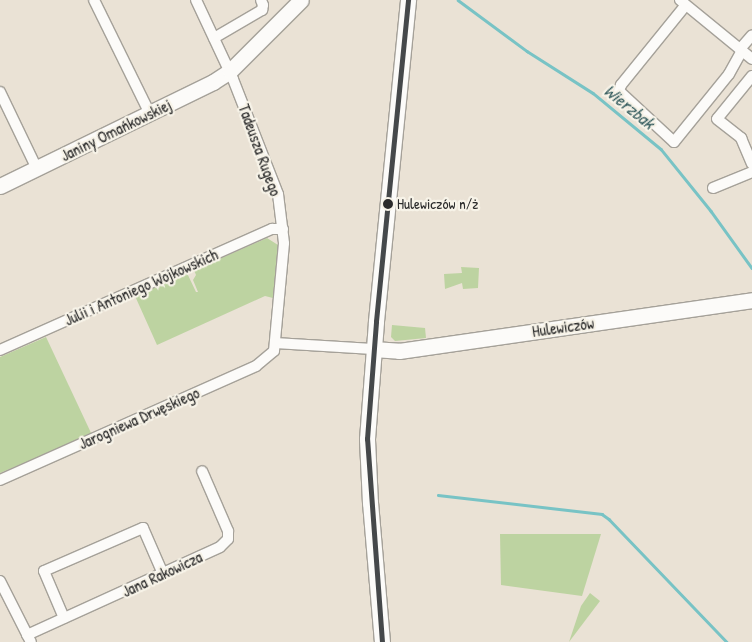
<!DOCTYPE html>
<html>
<head>
<meta charset="utf-8">
<style>
  body { margin:0 }
  #map { position:relative; width:752px; height:642px; overflow:hidden; background:#eae2d5; font-family:"Patrick Hand",sans-serif }
  div>[style] { position:absolute }
  .green>* { inset:0; background:#bdd3a1 }
  .stream>* { height:2.5px; margin:-1.25px; padding:0 1.25px; transform-origin:1.25px; border-radius:1.25px; background:#78c3c5 }
  .roads { filter:drop-shadow(1px 0 #a5a199) drop-shadow(-1px 0 #a5a199) drop-shadow(0 1px #a5a199) drop-shadow(0 -1px #a5a199) }
  .street>* { height:10px; margin:-5px; padding:0 5px; transform-origin:5px; border-radius:5px; background:#fcfbf9 }
  .secondary>* { height:15px; margin:-7.5px; padding:0 7.5px; transform-origin:7.5px; border-radius:7.5px; background:#fcfbf9 }
  .bus-1>* { height:5px; margin:-2.5px; padding:0 2.5px; transform-origin:2.5px; border-radius:2.5px; background:#45484a }
  .dots>* { width:14px; height:14px; translate:-50% -50%; box-sizing:border-box; border:2px solid #f7f3e8; border-radius:50% }
  span { translate:-50% -50%; white-space:nowrap; text-align:center; line-height:1.15; -webkit-text-stroke:4.5px #f7f3e8; paint-order:stroke }
  .bus-label { font-size:15px; color:#2b2b2b }
  .left { translate:0 -50%; text-align:left }
  .street-label { font-size:16px; color:#2b2b2b }
  .water-label { font-size:18px; color:#355c5e; font-style:italic }
</style>
</head>
<body>
<div id="map">
  <div class="green">
    <div style="clip-path:polygon(267px 238px,278px 245px,273px 298px,265px 296px,157px 345px,135px 296px,187px 273px,196px 292px,198px 292px,193px 280px,196px 275px,194px 270px)"></div>
    <div style="clip-path:polygon(461px 267px,479px 268px,478px 288px,463px 289px,462px 283px,445px 289px,444px 274px,462px 273px)"></div>
    <div style="clip-path:polygon(392px 325px,425px 328px,426px 338px,395px 341px,391px 337px)"></div>
    <div style="clip-path:polygon(46px 337px,92px 435px,0 473px,0 357px)"></div>
    <div style="clip-path:polygon(500px 534px,601px 534px,582px 596px,501px 585px)"></div>
    <div style="clip-path:polygon(590px 593px,600px 601px,569px 642px,581px 606px)"></div>
  </div>
  <div class="stream">
    <div style="left:458px;top:0;width:86px;rotate:36.5deg"></div>
    <div style="left:527px;top:51px;width:78px;rotate:32.5deg"></div>
    <div style="left:593px;top:93px;width:88px;rotate:39.5deg"></div>
    <div style="left:661px;top:149px;width:80px;rotate:51.1deg"></div>
    <div style="left:711px;top:211px;width:70px;rotate:54.3deg"></div>
    <div style="left:438px;top:495px;width:165px;rotate:6.6deg"></div>
    <div style="left:602px;top:514px;width:9px;rotate:36deg"></div>
    <div style="left:609px;top:519px;width:170px;rotate:46.2deg"></div>
  </div>
  <div class="roads">
    <div class="street">
      <div style="left:94px;top:0;width:127px;rotate:63.8deg"></div>
      <div style="left:680px;top:0;width:93px;rotate:39.3deg"></div>
      <div style="left:685px;top:6px;width:102px;rotate:129deg"></div>
      <div style="left:621px;top:85px;width:6px;rotate:108deg"></div>
      <div style="left:619px;top:91px;width:75px;rotate:42.8deg"></div>
      <div style="left:674px;top:142px;width:87px;rotate:-51deg"></div>
      <div style="left:729px;top:74px;width:26px;rotate:-61deg"></div>
      <div style="left:214px;top:38px;width:56px;rotate:-30.3deg"></div>
      <div style="left:262px;top:10px;width:5px;rotate:-79deg"></div>
      <div style="left:263px;top:5px;width:5px;rotate:-112deg"></div>
      <div style="left:740px;top:49px;width:18px;rotate:-49deg"></div>
      <div style="left:752px;top:76px;width:55px;rotate:129.1deg"></div>
      <div style="left:717px;top:119px;width:31px;rotate:38deg"></div>
      <div style="left:741px;top:138px;width:28px;rotate:67deg"></div>
      <div style="left:0;top:92px;width:85px;rotate:64.3deg"></div>
      <div style="left:713px;top:188px;width:42px;rotate:-22.3deg"></div>
      <div style="left:275px;top:343px;width:98px;rotate:3.5deg"></div>
      <div style="left:0;top:350px;width:298px;rotate:-24deg"></div>
      <div style="left:272px;top:229px;width:11px"></div>
      <div style="left:0;top:480px;width:280px;rotate:-24deg"></div>
      <div style="left:256px;top:366px;width:23px;rotate:-40deg"></div>
      <div style="left:274px;top:351px;width:108px;rotate:-84.7deg"></div>
      <div style="left:284px;top:243px;width:49px;rotate:-97deg"></div>
      <div style="left:278px;top:194px;width:123px;rotate:-111.4deg"></div>
      <div style="left:233px;top:79px;width:87px;rotate:-115.1deg"></div>
      <div style="left:0;top:581px;width:68px;rotate:63.1deg"></div>
      <div style="left:64px;top:618px;width:51px;rotate:-113.1deg"></div>
      <div style="left:44px;top:571px;width:108px;rotate:-23.5deg"></div>
      <div style="left:143px;top:528px;width:50px;rotate:66.5deg"></div>
      <div style="left:27px;top:635px;width:212px;rotate:-24.5deg"></div>
      <div style="left:220px;top:547px;width:11px;rotate:-45deg"></div>
      <div style="left:228px;top:539px;width:8px;rotate:-90deg"></div>
      <div style="left:228px;top:531px;width:65px;rotate:-113.4deg"></div>
    </div>
    <div class="secondary">
      <div style="left:0;top:186px;width:237px;rotate:-26deg"></div>
      <div style="left:213px;top:82px;width:20px;rotate:-33deg"></div>
      <div style="left:230px;top:71px;width:100px;rotate:-45deg"></div>
      <div style="left:373px;top:349px;width:26px;rotate:4deg"></div>
      <div style="left:399px;top:351px;width:357px;rotate:-8.2deg"></div>
      <div style="left:382px;top:642px;width:140px;rotate:-94.9deg"></div>
      <div style="left:370px;top:503px;width:64px;rotate:-92.7deg"></div>
      <div style="left:367px;top:439px;width:118px;rotate:-85.6deg"></div>
      <div style="left:376px;top:321px;width:323px;rotate:-84.3deg"></div>
    </div>
  </div>
  <div class="bus-1">
    <div style="left:382px;top:642px;width:204px;rotate:-94.2deg"></div>
    <div style="left:367px;top:439px;width:118px;rotate:-85.6deg"></div>
    <div style="left:376px;top:321px;width:323px;rotate:-84.3deg"></div>
  </div>
  <div class="dots">
    <div style="left:388px;top:204px;background:#2b2b2b"></div>
  </div>
  <div class="bus-label">
    <span class="left" style="left:397px;top:204px">Hulewiczów n/ż</span>
  </div>
  <div class="street-label">
    <span style="left:116px;top:130px;rotate:-26deg">Janiny Omańkowskiej</span>
    <span style="left:260px;top:150px;rotate:70deg">Tadeusza Rugego</span>
    <span style="left:141px;top:287px;rotate:-24deg">Julii i Antoniego Wojkowskich</span>
    <span style="left:563px;top:327px;rotate:-8deg">Hulewiczów</span>
    <span style="left:139px;top:418px;rotate:-24deg">Jarogniewa Drwęskiego</span>
    <span style="left:162px;top:574px;rotate:-25deg">Jana Rakowicza</span>
  </div>
  <div class="water-label">
    <span style="left:629px;top:107px;rotate:39deg">Wierzbak</span>
  </div>
</div>
</body>
</html>
